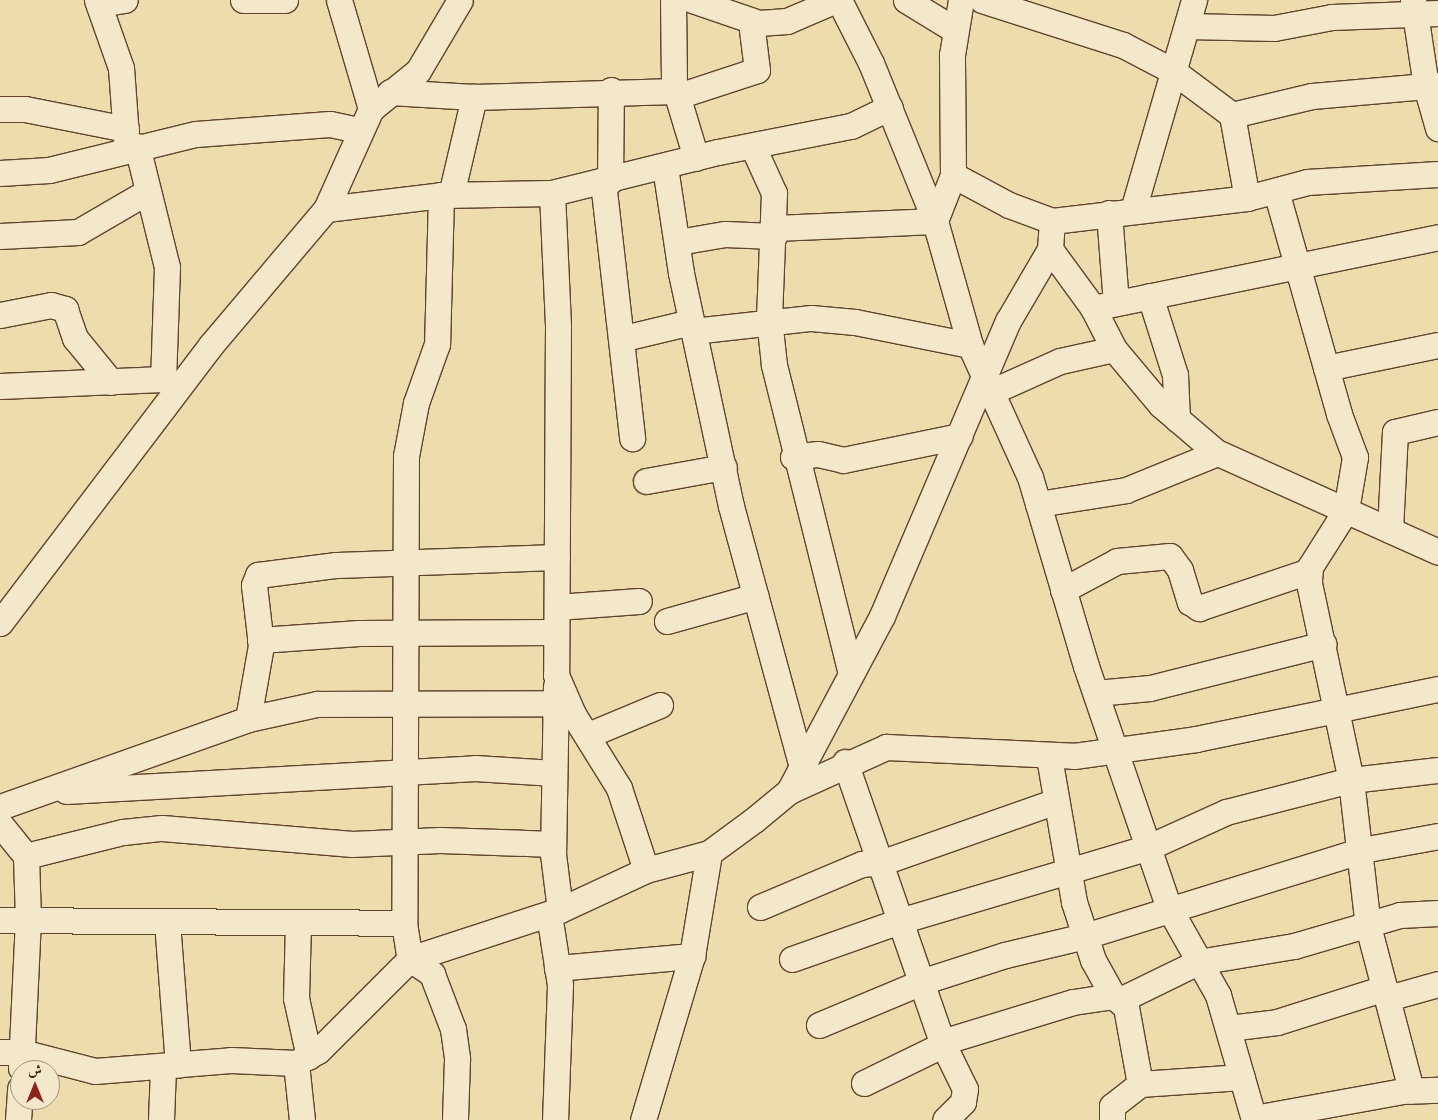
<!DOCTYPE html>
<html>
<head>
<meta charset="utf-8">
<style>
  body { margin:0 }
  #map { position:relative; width:1438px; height:1120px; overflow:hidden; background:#eddcac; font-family:"IM FELL English",Amiri,serif }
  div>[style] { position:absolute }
  .roads { filter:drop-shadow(1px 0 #62442e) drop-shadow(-1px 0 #62442e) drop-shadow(0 1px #62442e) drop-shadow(0 -1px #62442e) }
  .minor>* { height:25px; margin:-12.5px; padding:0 12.5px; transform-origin:12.5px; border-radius:12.5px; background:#f3e8c9 }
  span { translate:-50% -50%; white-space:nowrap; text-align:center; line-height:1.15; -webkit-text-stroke:5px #f3e8c9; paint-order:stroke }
  .north { position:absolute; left:10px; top:1060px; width:50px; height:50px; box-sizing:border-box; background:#f3e8c9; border:1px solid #a6927a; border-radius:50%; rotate:0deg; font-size:14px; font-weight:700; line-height:20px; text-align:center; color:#331204 }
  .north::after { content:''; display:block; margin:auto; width:18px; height:22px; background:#8f2418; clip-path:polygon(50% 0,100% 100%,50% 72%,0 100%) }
</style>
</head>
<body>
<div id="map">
  <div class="roads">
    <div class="minor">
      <div style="left:97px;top:0;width:72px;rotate:70.6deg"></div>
      <div style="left:121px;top:68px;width:81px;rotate:85.8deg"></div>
      <div style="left:243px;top:0;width:42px"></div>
      <div style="left:339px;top:0;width:114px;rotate:73.6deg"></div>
      <div style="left:673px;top:0;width:85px;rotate:89.3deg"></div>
      <div style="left:674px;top:85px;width:76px;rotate:73.2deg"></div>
      <div style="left:692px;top:0;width:71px;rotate:18.9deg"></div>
      <div style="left:759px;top:23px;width:28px;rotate:-4deg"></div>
      <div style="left:787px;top:21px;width:53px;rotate:-23.2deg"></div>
      <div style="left:839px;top:0;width:71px;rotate:63.1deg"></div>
      <div style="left:871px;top:63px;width:170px;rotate:67.9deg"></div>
      <div style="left:935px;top:221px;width:129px;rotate:74.2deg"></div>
      <div style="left:970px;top:345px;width:145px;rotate:65.6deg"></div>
      <div style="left:1030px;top:477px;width:197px;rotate:73.5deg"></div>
      <div style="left:1086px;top:666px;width:256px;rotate:71.1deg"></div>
      <div style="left:1169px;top:908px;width:100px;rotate:60.6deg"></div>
      <div style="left:1218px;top:995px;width:130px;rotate:73.9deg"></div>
      <div style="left:906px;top:0;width:57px;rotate:31.5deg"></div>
      <div style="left:982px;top:0;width:148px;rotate:17.7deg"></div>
      <div style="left:1123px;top:45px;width:56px;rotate:27.5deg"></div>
      <div style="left:1173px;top:71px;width:74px;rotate:36.7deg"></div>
      <div style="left:1232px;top:115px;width:84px;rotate:79.8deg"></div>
      <div style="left:1413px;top:0;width:87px;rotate:81.4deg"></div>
      <div style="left:1426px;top:86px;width:44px;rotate:74.1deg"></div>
      <div style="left:99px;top:4px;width:26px;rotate:-9deg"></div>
      <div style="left:1187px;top:26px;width:87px;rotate:1.3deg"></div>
      <div style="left:1274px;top:28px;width:59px;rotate:-10.7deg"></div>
      <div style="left:1332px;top:17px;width:106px;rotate:-2.2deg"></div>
      <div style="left:390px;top:92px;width:84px;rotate:3.4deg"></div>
      <div style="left:474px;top:97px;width:202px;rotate:-1.7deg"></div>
      <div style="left:678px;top:96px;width:83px;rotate:-18.2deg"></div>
      <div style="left:757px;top:70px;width:48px;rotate:-97.1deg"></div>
      <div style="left:0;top:109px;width:25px"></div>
      <div style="left:25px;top:109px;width:103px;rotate:11.2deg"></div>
      <div style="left:1232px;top:115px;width:82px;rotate:-13.4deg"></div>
      <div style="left:1312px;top:96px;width:126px;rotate:-5deg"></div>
      <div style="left:137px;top:146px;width:125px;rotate:76.1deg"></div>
      <div style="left:167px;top:267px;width:112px;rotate:92deg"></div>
      <div style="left:753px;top:147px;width:51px;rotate:65.5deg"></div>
      <div style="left:774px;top:193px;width:126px;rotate:92.3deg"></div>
      <div style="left:769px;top:319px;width:46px;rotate:83.8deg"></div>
      <div style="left:774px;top:365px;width:317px;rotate:76deg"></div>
      <div style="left:665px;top:167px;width:107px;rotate:81.4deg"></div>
      <div style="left:681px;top:273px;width:238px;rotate:77.9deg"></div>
      <div style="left:731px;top:506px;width:267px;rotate:74.8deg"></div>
      <div style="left:0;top:173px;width:49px;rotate:-3.5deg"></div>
      <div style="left:49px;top:170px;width:151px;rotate:-13.8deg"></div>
      <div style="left:196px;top:134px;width:134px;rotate:-4.3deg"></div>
      <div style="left:330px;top:124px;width:29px;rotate:12deg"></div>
      <div style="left:953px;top:175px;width:64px;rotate:28.2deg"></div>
      <div style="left:1009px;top:205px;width:46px;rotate:20.4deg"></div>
      <div style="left:1052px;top:221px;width:196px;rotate:-6.7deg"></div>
      <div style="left:1247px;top:198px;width:62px;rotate:-14.9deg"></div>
      <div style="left:1307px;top:182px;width:131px;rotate:-3.5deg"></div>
      <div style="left:610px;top:181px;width:91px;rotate:-89.4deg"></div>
      <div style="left:603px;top:182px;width:258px;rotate:83.5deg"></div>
      <div style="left:1276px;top:191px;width:232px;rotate:74.2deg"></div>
      <div style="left:1339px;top:414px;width:46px;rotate:69.6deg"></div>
      <div style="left:1355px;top:457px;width:54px;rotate:99.6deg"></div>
      <div style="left:1346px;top:510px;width:67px;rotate:122.3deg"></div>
      <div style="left:1310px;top:567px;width:16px;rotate:94deg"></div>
      <div style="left:1309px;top:583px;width:201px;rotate:78deg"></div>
      <div style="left:1351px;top:780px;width:147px;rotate:83.4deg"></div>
      <div style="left:1368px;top:926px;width:170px;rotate:75.3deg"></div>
      <div style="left:552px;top:193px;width:133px;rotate:87.4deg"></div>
      <div style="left:558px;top:326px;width:349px;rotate:90.3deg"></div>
      <div style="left:556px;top:675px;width:43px;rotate:66.4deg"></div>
      <div style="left:573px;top:714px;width:87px;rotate:58.1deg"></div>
      <div style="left:619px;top:788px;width:86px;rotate:71.8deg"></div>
      <div style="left:441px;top:195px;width:149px;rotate:91.5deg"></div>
      <div style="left:437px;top:344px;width:63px;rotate:109.6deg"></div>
      <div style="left:416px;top:403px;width:54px;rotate:100.7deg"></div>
      <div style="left:406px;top:456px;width:467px;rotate:90.2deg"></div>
      <div style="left:404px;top:923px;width:36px;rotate:81deg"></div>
      <div style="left:410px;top:959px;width:27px;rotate:34deg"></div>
      <div style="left:432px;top:974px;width:59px;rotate:69.1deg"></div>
      <div style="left:453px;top:1029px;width:30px;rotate:82deg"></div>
      <div style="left:457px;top:1059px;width:61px;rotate:91.9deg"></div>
      <div style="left:451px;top:195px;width:101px;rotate:-76.8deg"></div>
      <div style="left:326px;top:209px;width:116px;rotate:-6.9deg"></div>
      <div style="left:441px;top:195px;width:111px;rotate:-1deg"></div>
      <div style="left:552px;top:193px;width:171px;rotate:-13.9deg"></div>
      <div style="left:718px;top:152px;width:136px;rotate:-11.1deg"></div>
      <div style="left:851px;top:126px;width:43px;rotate:-26deg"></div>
      <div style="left:1133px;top:210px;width:219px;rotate:-73.8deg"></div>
      <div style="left:1109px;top:213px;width:90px;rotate:85.6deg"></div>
      <div style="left:775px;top:228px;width:160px;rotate:-2.5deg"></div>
      <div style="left:935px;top:221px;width:49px;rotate:-68.6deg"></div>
      <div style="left:953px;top:175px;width:120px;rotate:-90.5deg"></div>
      <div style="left:952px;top:55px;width:56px;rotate:-80.7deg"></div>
      <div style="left:0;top:236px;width:78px;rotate:-2.9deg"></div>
      <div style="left:78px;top:232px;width:78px;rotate:-30.2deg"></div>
      <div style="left:678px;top:242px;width:48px;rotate:-9.7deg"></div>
      <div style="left:725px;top:234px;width:49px;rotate:2.3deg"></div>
      <div style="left:1050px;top:249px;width:73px;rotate:53.9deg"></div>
      <div style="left:1093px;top:308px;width:46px;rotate:62.9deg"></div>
      <div style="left:1114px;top:349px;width:73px;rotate:50deg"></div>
      <div style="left:1161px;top:405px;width:72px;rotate:40.5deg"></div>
      <div style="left:1216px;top:452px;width:243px;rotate:24.2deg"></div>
      <div style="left:1150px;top:296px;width:83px;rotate:72.4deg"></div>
      <div style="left:1175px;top:375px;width:44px;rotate:87.4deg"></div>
      <div style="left:1093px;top:308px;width:352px;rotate:-11.6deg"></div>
      <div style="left:0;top:315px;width:52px;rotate:-11.1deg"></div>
      <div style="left:51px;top:305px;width:15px;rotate:16deg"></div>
      <div style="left:65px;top:309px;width:31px;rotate:71deg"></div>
      <div style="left:75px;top:338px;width:57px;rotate:50.7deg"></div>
      <div style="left:693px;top:331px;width:119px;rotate:-6.3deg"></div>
      <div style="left:811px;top:318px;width:44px;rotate:5.2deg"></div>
      <div style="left:855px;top:322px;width:117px;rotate:11.3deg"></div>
      <div style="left:624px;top:338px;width:69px;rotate:-13.4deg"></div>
      <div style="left:1326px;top:368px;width:114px;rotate:-11.6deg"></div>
      <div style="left:0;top:386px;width:163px;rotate:-2.5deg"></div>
      <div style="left:163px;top:379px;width:17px;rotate:21deg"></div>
      <div style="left:993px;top:391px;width:73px;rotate:-24.1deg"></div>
      <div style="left:1060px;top:361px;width:55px;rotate:-12.5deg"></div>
      <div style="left:793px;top:457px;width:25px;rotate:-7deg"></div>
      <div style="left:818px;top:454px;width:26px;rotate:13deg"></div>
      <div style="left:843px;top:460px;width:119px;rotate:-11.6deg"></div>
      <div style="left:646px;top:481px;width:79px;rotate:-10.2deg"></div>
      <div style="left:1038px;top:504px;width:89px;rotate:-9deg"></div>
      <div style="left:1126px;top:490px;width:98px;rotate:-22.1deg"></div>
      <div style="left:1390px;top:530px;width:98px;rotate:-87.1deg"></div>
      <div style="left:1395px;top:432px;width:44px;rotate:-13.1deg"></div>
      <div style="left:1063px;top:590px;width:61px;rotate:-28.2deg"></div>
      <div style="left:1117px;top:561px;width:53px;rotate:-5.4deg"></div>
      <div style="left:1170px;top:556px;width:17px;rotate:54deg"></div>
      <div style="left:1180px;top:570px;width:34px;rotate:73deg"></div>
      <div style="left:1190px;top:602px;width:11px;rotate:34deg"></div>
      <div style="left:1199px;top:608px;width:116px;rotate:-18.6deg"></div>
      <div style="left:557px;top:607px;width:82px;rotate:-4.2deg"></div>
      <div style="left:667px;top:621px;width:92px;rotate:-15.7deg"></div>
      <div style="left:0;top:623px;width:349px;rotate:-52.8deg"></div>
      <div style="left:211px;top:345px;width:178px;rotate:-49.8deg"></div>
      <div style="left:326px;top:209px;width:110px;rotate:-65.8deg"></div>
      <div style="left:371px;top:109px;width:60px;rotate:-39deg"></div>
      <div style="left:418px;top:71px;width:82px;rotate:-59.4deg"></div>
      <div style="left:260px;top:640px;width:99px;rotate:-4deg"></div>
      <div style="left:359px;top:633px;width:196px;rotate:-0.3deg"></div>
      <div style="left:556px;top:686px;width:168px;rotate:91deg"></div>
      <div style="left:553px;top:854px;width:56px;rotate:82.9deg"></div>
      <div style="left:1096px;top:693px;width:54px;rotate:-5.3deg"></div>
      <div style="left:1150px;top:688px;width:179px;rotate:-14.2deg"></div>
      <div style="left:248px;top:719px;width:75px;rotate:-80deg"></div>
      <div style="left:261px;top:645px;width:60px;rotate:-96.7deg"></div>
      <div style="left:254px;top:585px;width:11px;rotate:-68deg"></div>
      <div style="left:258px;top:575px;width:79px;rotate:-7.3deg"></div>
      <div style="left:336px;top:565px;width:221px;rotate:-2.1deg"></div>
      <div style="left:588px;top:735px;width:78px;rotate:-22.6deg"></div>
      <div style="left:1049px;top:757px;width:147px;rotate:80.2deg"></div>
      <div style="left:1074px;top:902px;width:61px;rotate:71.9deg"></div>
      <div style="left:1093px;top:960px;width:41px;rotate:60.9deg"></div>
      <div style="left:1113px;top:996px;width:17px;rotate:40deg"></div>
      <div style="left:1126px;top:1007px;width:78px;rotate:79.7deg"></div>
      <div style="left:845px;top:762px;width:296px;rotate:70.9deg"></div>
      <div style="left:942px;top:1042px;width:52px;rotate:63.9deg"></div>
      <div style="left:965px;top:1089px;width:13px;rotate:99deg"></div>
      <div style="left:963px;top:1102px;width:25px;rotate:135deg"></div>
      <div style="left:66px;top:791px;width:410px;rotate:-3.2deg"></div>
      <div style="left:475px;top:768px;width:79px;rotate:3.6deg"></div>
      <div style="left:789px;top:791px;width:107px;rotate:-24.4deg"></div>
      <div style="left:886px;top:747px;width:188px;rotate:2.7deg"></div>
      <div style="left:1074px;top:756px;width:123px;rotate:-7.9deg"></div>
      <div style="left:1196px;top:739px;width:247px;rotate:-11.7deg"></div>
      <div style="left:0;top:807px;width:263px;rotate:-19.5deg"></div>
      <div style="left:248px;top:719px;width:71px;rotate:-12.3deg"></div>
      <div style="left:317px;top:704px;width:238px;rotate:-0.2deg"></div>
      <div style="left:0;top:824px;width:41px;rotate:50.9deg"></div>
      <div style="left:26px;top:856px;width:63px;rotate:88.2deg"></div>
      <div style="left:28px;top:919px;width:149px;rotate:92.7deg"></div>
      <div style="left:26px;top:856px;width:100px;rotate:-13.9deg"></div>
      <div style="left:123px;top:832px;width:39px;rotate:-6deg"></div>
      <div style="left:162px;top:828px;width:191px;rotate:4.8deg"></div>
      <div style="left:352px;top:844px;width:88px;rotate:-2.6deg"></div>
      <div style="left:440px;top:840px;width:113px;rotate:2deg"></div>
      <div style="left:760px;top:907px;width:111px;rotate:-22.9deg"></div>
      <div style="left:862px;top:864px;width:21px;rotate:-5deg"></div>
      <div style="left:883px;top:862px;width:183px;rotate:-19.4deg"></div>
      <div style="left:549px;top:914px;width:72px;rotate:81.2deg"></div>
      <div style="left:560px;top:985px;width:135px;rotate:92.1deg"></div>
      <div style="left:0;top:920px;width:404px;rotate:0.4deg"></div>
      <div style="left:167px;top:922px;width:143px;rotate:85.6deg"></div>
      <div style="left:298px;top:923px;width:75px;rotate:91.5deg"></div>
      <div style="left:296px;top:998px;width:60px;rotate:77.6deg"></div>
      <div style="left:792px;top:959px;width:118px;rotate:-19.4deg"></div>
      <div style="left:903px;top:920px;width:257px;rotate:-16.5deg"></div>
      <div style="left:1149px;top:847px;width:85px;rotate:-24.4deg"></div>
      <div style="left:1226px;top:812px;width:129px;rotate:-14.4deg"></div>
      <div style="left:1351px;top:780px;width:88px;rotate:-6.6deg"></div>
      <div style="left:557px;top:968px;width:136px;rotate:-5.1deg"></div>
      <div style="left:1388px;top:998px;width:52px;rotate:-15.6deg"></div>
      <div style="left:1120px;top:1000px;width:87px;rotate:-26deg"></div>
      <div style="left:1198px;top:962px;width:97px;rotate:-9.5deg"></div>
      <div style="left:1294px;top:946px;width:110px;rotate:-16.3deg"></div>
      <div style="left:1400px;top:915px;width:38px;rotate:-3deg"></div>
      <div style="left:819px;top:1025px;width:114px;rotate:-22.7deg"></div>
      <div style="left:924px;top:981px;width:85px;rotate:-17.8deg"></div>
      <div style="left:1005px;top:955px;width:82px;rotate:-13.4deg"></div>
      <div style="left:1085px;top:936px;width:290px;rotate:-17.2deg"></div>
      <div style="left:1362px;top:850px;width:77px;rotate:-10.4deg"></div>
      <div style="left:1229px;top:1028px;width:48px;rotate:-7.1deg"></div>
      <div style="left:1277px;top:1022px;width:113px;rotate:-17.5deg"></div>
      <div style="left:942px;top:1042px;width:137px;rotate:-17deg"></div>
      <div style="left:1073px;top:1002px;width:40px;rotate:-8.5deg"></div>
      <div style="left:0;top:1052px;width:22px"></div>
      <div style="left:22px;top:1052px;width:75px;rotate:14.6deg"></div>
      <div style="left:95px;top:1071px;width:136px;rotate:-4.6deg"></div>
      <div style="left:231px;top:1060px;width:65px;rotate:2.6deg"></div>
      <div style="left:296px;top:1063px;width:25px;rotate:-29deg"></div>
      <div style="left:318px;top:1051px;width:130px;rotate:-45deg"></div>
      <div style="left:410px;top:959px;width:158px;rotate:-18.1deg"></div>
      <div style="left:560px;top:910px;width:95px;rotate:-24.9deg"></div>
      <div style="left:646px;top:870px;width:65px;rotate:-15.1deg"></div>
      <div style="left:709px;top:853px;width:56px;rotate:-36.3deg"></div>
      <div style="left:754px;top:820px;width:45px;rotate:-39.6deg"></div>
      <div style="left:789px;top:791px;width:198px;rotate:-62deg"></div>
      <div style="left:882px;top:616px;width:321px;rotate:-66.9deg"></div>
      <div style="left:1008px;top:321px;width:83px;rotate:-59.7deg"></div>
      <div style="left:1050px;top:249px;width:28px;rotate:-86deg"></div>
      <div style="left:296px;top:1063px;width:57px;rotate:84deg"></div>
      <div style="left:864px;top:1083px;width:89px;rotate:-26deg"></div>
      <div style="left:1254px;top:1118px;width:150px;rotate:-10.3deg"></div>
      <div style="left:1402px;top:1091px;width:36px;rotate:-2deg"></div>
      <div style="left:18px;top:1120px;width:32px;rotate:-86deg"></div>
      <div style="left:161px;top:1120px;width:53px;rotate:-87.8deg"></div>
      <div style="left:643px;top:1120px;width:171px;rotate:-73.4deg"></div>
      <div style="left:692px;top:956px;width:104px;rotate:-80.6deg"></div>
      <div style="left:1112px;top:1120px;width:14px;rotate:-90deg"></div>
      <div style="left:1112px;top:1106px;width:36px;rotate:-38deg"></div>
      <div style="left:1140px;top:1084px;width:102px;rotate:-3.9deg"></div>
    </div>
  </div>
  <div class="north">ش</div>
</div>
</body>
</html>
